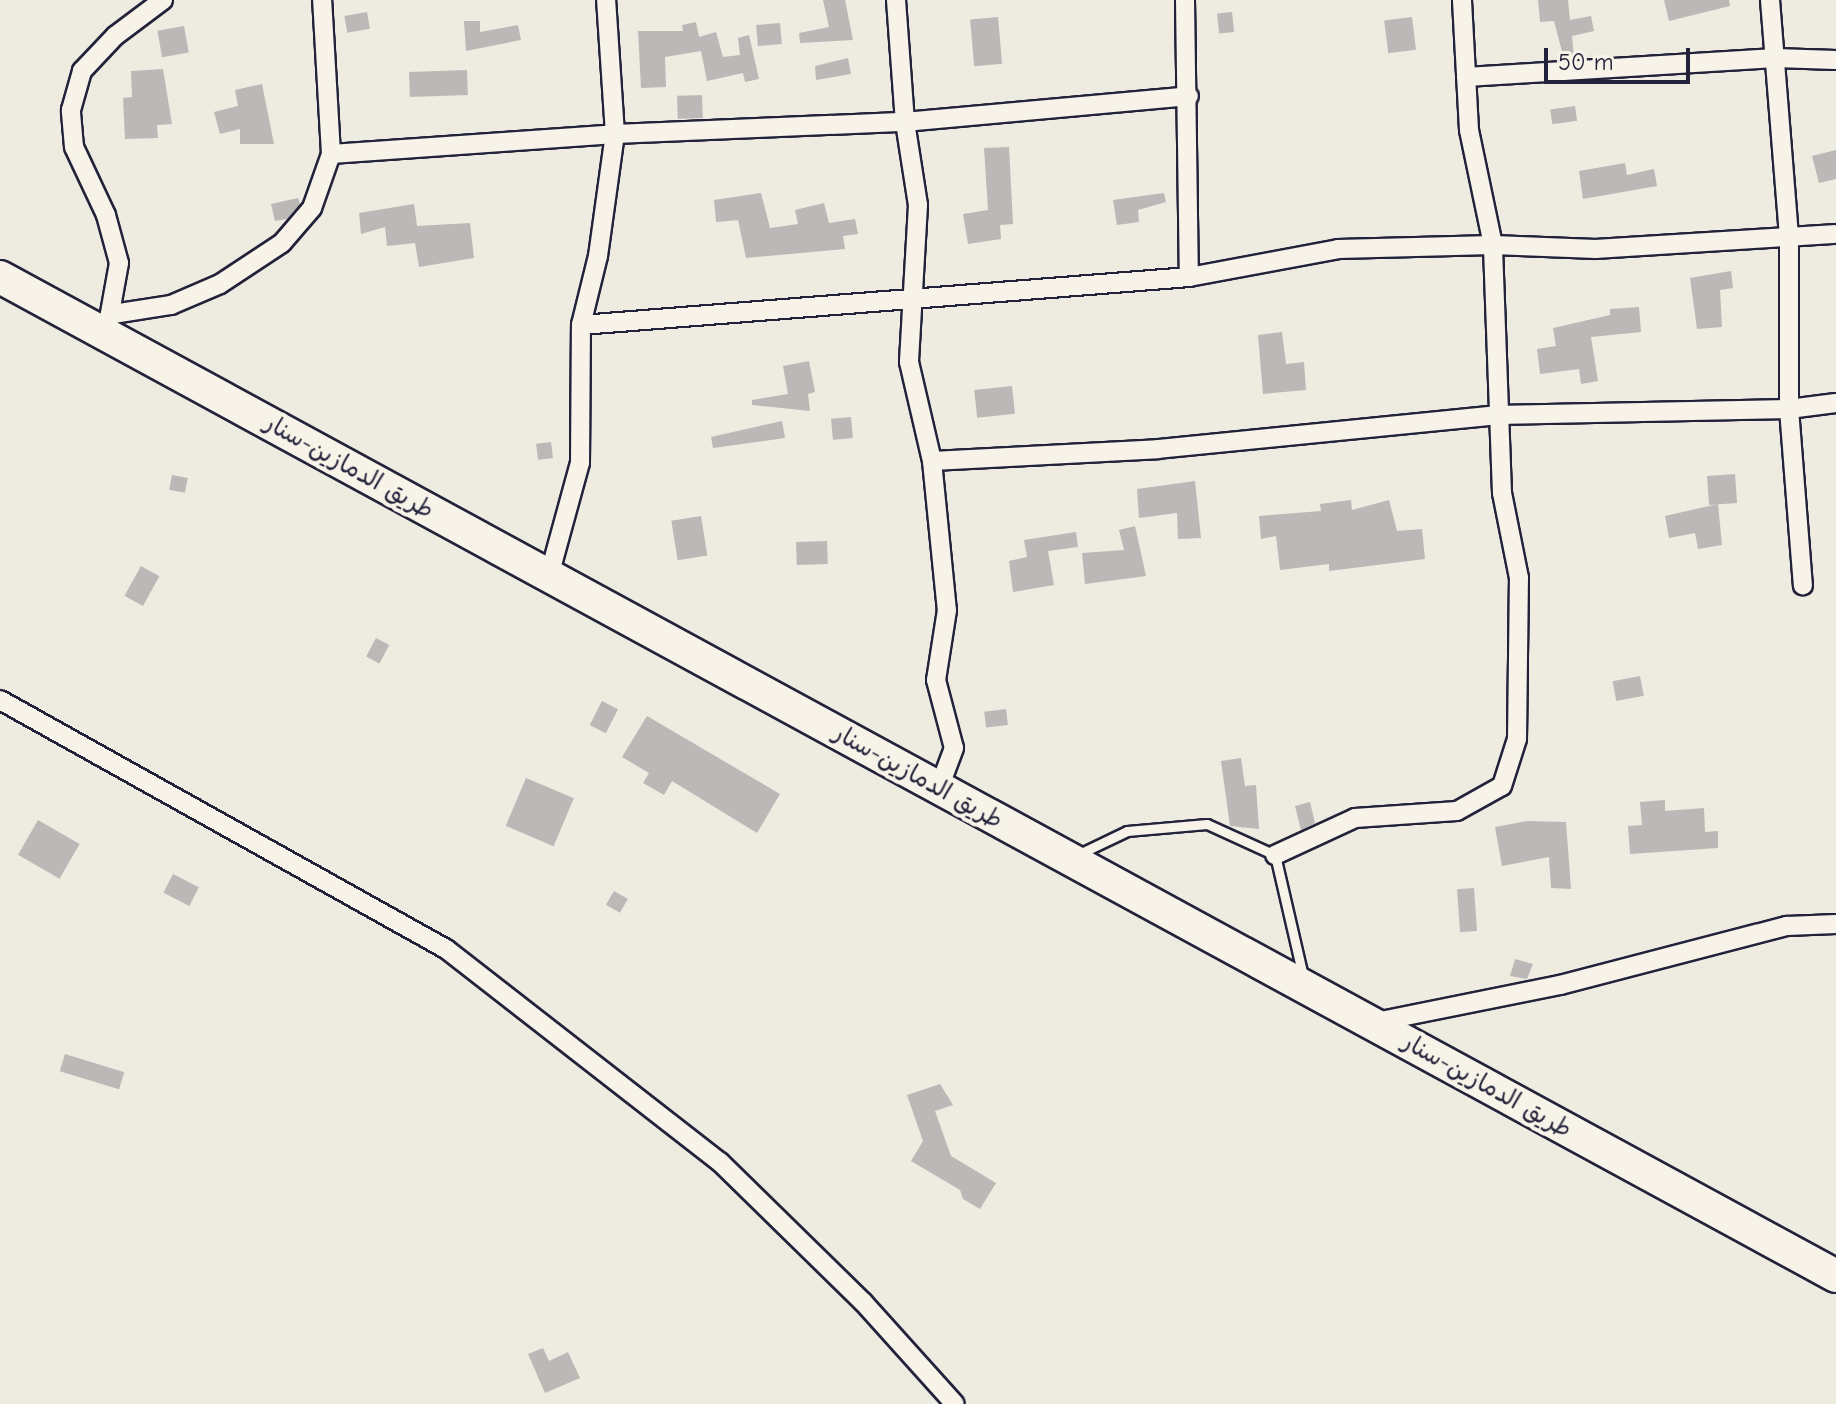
<!DOCTYPE html>
<html>
<head>
<meta charset="utf-8">
<style>
  body { margin:0 }
  #map { position:relative; width:1836px; height:1404px; overflow:hidden; background:#eeebe1; font-family:"Comic Neue","Playpen Sans Arabic",sans-serif }
  div>[style] { position:absolute }
  .building>* { inset:0; background:#bbb8b7; transform-origin:0 0 }
  .roads { filter:drop-shadow(2px 0 #22223b) drop-shadow(-2px 0 #22223b) drop-shadow(0 2px #22223b) drop-shadow(0 -2px #22223b) }
  .service>* { height:9px; margin:-4.5px; padding:0 4.5px; transform-origin:4.5px; border-radius:4.5px; background:#f7f3e8 }
  .minor>* { height:18px; margin:-9px; padding:0 9px; transform-origin:9px; border-radius:9px; background:#f7f3e8 }
  .trunk>* { height:32px; margin:-16px; padding:0 16px; transform-origin:16px; border-radius:16px; background:#f7f3e8 }
  span { translate:-50% -50%; white-space:nowrap; text-align:center; line-height:1.15; -webkit-text-stroke:8px #f7f3e8; paint-order:stroke }
  .street-label { font-size:24px; color:#22223b }
  .scale { position:absolute; left:1544px; top:48px; width:146px; height:36px; box-sizing:border-box; border:4px solid #22223b; border-top:0; padding-left:10px; font-size:24px; line-height:28px; white-space:nowrap; color:#22223b; -webkit-text-stroke:6px #f7f3e8; paint-order:stroke }
</style>
</head>
<body>
<div id="map">
  <div class="building">
    <div style="clip-path:polygon(823px 0,845px 0,853px 40px,800px 43px,799px 33px,829px 27px)"></div>
    <div style="clip-path:polygon(1538px 0,1568px 0,1570px 20px,1591px 16px,1594px 31px,1572px 36px,1574px 58px,1564px 59px,1554px 21px,1540px 22px)"></div>
    <div style="clip-path:polygon(1664px 0,1729px 0,1730px 6px,1669px 21px)"></div>
    <div style="left:367px;top:12px;width:17px;height:23px;rotate:80deg"></div>
    <div style="left:1232px;top:12px;width:20px;height:15px;rotate:84deg"></div>
    <div style="left:998px;top:17px;width:47px;height:28px;rotate:85deg"></div>
    <div style="left:1412px;top:17px;width:33px;height:28px;rotate:83deg"></div>
    <div style="clip-path:polygon(464px 21px,480px 21px,480px 32px,518px 25px,521px 40px,466px 51px)"></div>
    <div style="clip-path:polygon(696px 22px,699px 37px,716px 32px,723px 57px,740px 55px,738px 38px,749px 35px,759px 79px,745px 82px,743px 73px,707px 81px,701px 51px,665px 57px,666px 87px,641px 88px,638px 31px,683px 31px,682px 25px)"></div>
    <div style="left:780px;top:23px;width:21px;height:24px;rotate:85deg"></div>
    <div style="left:184px;top:26px;width:27px;height:27px;rotate:80deg"></div>
    <div style="clip-path:polygon(848px 58px,851px 74px,816px 80px,815px 66px)"></div>
    <div style="clip-path:polygon(163px 69px,172px 124px,157px 125px,158px 138px,125px 139px,123px 98px,132px 97px,131px 71px)"></div>
    <div style="left:467px;top:70px;width:25px;height:58px;rotate:88deg"></div>
    <div style="clip-path:polygon(262px 84px,274px 144px,240px 144px,240px 129px,220px 134px,214px 112px,238px 106px,235px 90px)"></div>
    <div style="left:702px;top:95px;width:23px;height:25px;rotate:88deg"></div>
    <div style="left:1575px;top:106px;width:15px;height:25px;rotate:82deg"></div>
    <div style="clip-path:polygon(1009px 147px,1013px 224px,1000px 225px,1001px 239px,968px 244px,963px 214px,988px 210px,984px 148px)"></div>
    <div style="clip-path:polygon(1836px 150px,1836px 179px,1819px 183px,1812px 156px)"></div>
    <div style="clip-path:polygon(1625px 163px,1627px 175px,1654px 169px,1657px 186px,1583px 199px,1579px 171px)"></div>
    <div style="clip-path:polygon(761px 193px,770px 228px,798px 224px,795px 210px,824px 203px,829px 223px,855px 219px,858px 234px,843px 236px,845px 249px,746px 258px,738px 220px,716px 222px,714px 200px)"></div>
    <div style="clip-path:polygon(1164px 193px,1166px 202px,1138px 210px,1139px 222px,1117px 225px,1113px 200px)"></div>
    <div style="clip-path:polygon(298px 198px,300px 204px,287px 219px,275px 221px,271px 204px)"></div>
    <div style="clip-path:polygon(414px 204px,417px 226px,470px 223px,474px 258px,419px 267px,415px 243px,387px 246px,385px 227px,361px 234px,359px 213px)"></div>
    <div style="clip-path:polygon(1731px 271px,1733px 288px,1720px 290px,1722px 327px,1697px 329px,1690px 278px)"></div>
    <div style="clip-path:polygon(1639px 307px,1641px 332px,1591px 337px,1598px 381px,1581px 384px,1579px 369px,1540px 374px,1537px 349px,1556px 346px,1553px 328px,1610px 315px,1610px 309px)"></div>
    <div style="clip-path:polygon(1282px 332px,1286px 364px,1304px 362px,1306px 390px,1263px 394px,1258px 335px)"></div>
    <div style="clip-path:polygon(809px 361px,815px 392px,808px 394px,810px 411px,752px 405px,752px 400px,788px 394px,783px 366px)"></div>
    <div style="left:1012px;top:386px;width:28px;height:38px;rotate:84deg"></div>
    <div style="left:851px;top:417px;width:21px;height:20px;rotate:85deg"></div>
    <div style="clip-path:polygon(782px 421px,785px 438px,713px 448px,711px 437px)"></div>
    <div style="left:551px;top:442px;width:16px;height:15px;rotate:83deg"></div>
    <div style="left:1735px;top:474px;width:29px;height:28px;rotate:86deg"></div>
    <div style="left:172px;top:475px;width:16px;height:15px;rotate:11deg"></div>
    <div style="clip-path:polygon(1195px 481px,1201px 538px,1178px 539px,1177px 513px,1139px 518px,1137px 489px)"></div>
    <div style="clip-path:polygon(1351px 500px,1352px 510px,1389px 500px,1397px 531px,1422px 529px,1425px 559px,1329px 571px,1329px 564px,1280px 570px,1276px 536px,1261px 539px,1259px 516px,1321px 511px,1320px 504px)"></div>
    <div style="clip-path:polygon(1718px 504px,1722px 545px,1698px 549px,1695px 533px,1669px 538px,1665px 516px)"></div>
    <div style="left:701px;top:516px;width:40px;height:30px;rotate:81deg"></div>
    <div style="clip-path:polygon(1135px 526px,1146px 576px,1085px 584px,1082px 553px,1124px 550px,1119px 530px)"></div>
    <div style="clip-path:polygon(1076px 532px,1078px 547px,1048px 551px,1054px 585px,1013px 592px,1009px 561px,1027px 557px,1024px 540px)"></div>
    <div style="left:827px;top:541px;width:23px;height:31px;rotate:88deg"></div>
    <div style="left:141px;top:566px;width:21px;height:34px;rotate:29deg"></div>
    <div style="left:376px;top:638px;width:15px;height:21px;rotate:28deg"></div>
    <div style="left:1640px;top:676px;width:20px;height:28px;rotate:79deg"></div>
    <div style="left:602px;top:701px;width:18px;height:27px;rotate:27deg"></div>
    <div style="left:1006px;top:709px;width:16px;height:22px;rotate:83deg"></div>
    <div style="clip-path:polygon(647px 716px,780px 794px,757px 833px,672px 781px,664px 795px,643px 783px,649px 773px,622px 757px)"></div>
    <div style="clip-path:polygon(1241px 758px,1245px 786px,1256px 785px,1259px 829px,1230px 826px,1221px 761px)"></div>
    <div style="left:526px;top:778px;width:52px;height:52px;rotate:23deg"></div>
    <div style="clip-path:polygon(1665px 800px,1665px 811px,1704px 808px,1705px 832px,1718px 831px,1718px 848px,1630px 854px,1628px 826px,1642px 825px,1640px 802px)"></div>
    <div style="clip-path:polygon(1310px 802px,1315px 823px,1301px 830px,1295px 806px)"></div>
    <div style="left:38px;top:820px;width:48px;height:40px;rotate:30deg"></div>
    <div style="clip-path:polygon(1528px 821px,1566px 822px,1571px 889px,1551px 888px,1549px 857px,1502px 866px,1495px 827px)"></div>
    <div style="left:173px;top:874px;width:29px;height:21px;rotate:27deg"></div>
    <div style="left:1474px;top:888px;width:43px;height:17px;rotate:86deg"></div>
    <div style="left:614px;top:891px;width:16px;height:16px;rotate:30deg"></div>
    <div style="clip-path:polygon(1515px 959px,1533px 964px,1527px 979px,1510px 976px)"></div>
    <div style="left:65px;top:1054px;width:62px;height:18px;rotate:17deg"></div>
    <div style="clip-path:polygon(940px 1084px,953px 1105px,935px 1111px,951px 1156px,996px 1183px,980px 1209px,963px 1199px,960px 1190px,911px 1161px,923px 1141px,907px 1095px)"></div>
    <div style="clip-path:polygon(543px 1348px,549px 1361px,568px 1352px,580px 1378px,545px 1393px,528px 1354px)"></div>
  </div>
  <div class="roads">
    <div class="service">
      <div style="left:1079px;top:854px;width:53px;rotate:-25.6deg"></div>
      <div style="left:1127px;top:831px;width:80px;rotate:-5deg"></div>
      <div style="left:1207px;top:824px;width:75px;rotate:24.5deg"></div>
      <div style="left:1275px;top:855px;width:124px;rotate:77deg"></div>
    </div>
    <div class="minor">
      <div style="left:896px;top:0;width:122px;rotate:85.8deg"></div>
      <div style="left:905px;top:122px;width:84px;rotate:81.1deg"></div>
      <div style="left:918px;top:205px;width:157px;rotate:93.3deg"></div>
      <div style="left:909px;top:362px;width:102px;rotate:76.9deg"></div>
      <div style="left:932px;top:461px;width:150px;rotate:84.3deg"></div>
      <div style="left:947px;top:610px;width:71px;rotate:98.9deg"></div>
      <div style="left:936px;top:680px;width:70px;rotate:75.2deg"></div>
      <div style="left:954px;top:748px;width:43px;rotate:110.6deg"></div>
      <div style="left:1185px;top:0;width:277px;rotate:89.2deg"></div>
      <div style="left:1770px;top:0;width:238px;rotate:85.4deg"></div>
      <div style="left:1789px;top:237px;width:172px;rotate:90deg"></div>
      <div style="left:1789px;top:409px;width:177px;rotate:85.5deg"></div>
      <div style="left:1466px;top:77px;width:310px;rotate:-3.5deg"></div>
      <div style="left:1775px;top:58px;width:61px;rotate:1.9deg"></div>
      <div style="left:331px;top:154px;width:285px;rotate:-4deg"></div>
      <div style="left:615px;top:134px;width:290px;rotate:-2.4deg"></div>
      <div style="left:905px;top:122px;width:285px;rotate:-5.2deg"></div>
      <div style="left:113px;top:314px;width:59px;rotate:-8.8deg"></div>
      <div style="left:171px;top:305px;width:53px;rotate:-23.2deg"></div>
      <div style="left:220px;top:284px;width:74px;rotate:-33.5deg"></div>
      <div style="left:282px;top:243px;width:46px;rotate:-49.4deg"></div>
      <div style="left:312px;top:208px;width:57px;rotate:-70.6deg"></div>
      <div style="left:331px;top:154px;width:154px;rotate:-93.3deg"></div>
      <div style="left:108px;top:324px;width:62px;rotate:-79.8deg"></div>
      <div style="left:119px;top:263px;width:50px;rotate:-105.2deg"></div>
      <div style="left:106px;top:215px;width:75px;rotate:-115.2deg"></div>
      <div style="left:74px;top:147px;width:37px;rotate:-95deg"></div>
      <div style="left:71px;top:110px;width:41px;rotate:-74.2deg"></div>
      <div style="left:82px;top:71px;width:48px;rotate:-46.7deg"></div>
      <div style="left:115px;top:36px;width:60px;rotate:-36.9deg"></div>
      <div style="left:581px;top:325px;width:610px;rotate:-4.51deg"></div>
      <div style="left:1189px;top:277px;width:152px;rotate:-10.6deg"></div>
      <div style="left:1338px;top:249px;width:155px;rotate:-1.5deg"></div>
      <div style="left:1493px;top:245px;width:103px;rotate:2.2deg"></div>
      <div style="left:1596px;top:249px;width:240px;rotate:-3.6deg"></div>
      <div style="left:932px;top:461px;width:226px;rotate:-3deg"></div>
      <div style="left:1158px;top:449px;width:341px;rotate:-5.7deg"></div>
      <div style="left:1497px;top:415px;width:292px;rotate:-1.2deg"></div>
      <div style="left:1789px;top:409px;width:47px;rotate:-7.3deg"></div>
      <div style="left:549px;top:576px;width:117px;rotate:-74.7deg"></div>
      <div style="left:580px;top:463px;width:138px;rotate:-89.6deg"></div>
      <div style="left:581px;top:325px;width:71px;rotate:-76.2deg"></div>
      <div style="left:598px;top:256px;width:123px;rotate:-82.1deg"></div>
      <div style="left:615px;top:134px;width:134px;rotate:-93.8deg"></div>
      <div style="left:0;top:700px;width:511px;rotate:29.17deg"></div>
      <div style="left:446px;top:949px;width:347px;rotate:37.9deg"></div>
      <div style="left:720px;top:1162px;width:200px;rotate:44.4deg"></div>
      <div style="left:863px;top:1302px;width:137px;rotate:48deg"></div>
      <div style="left:1275px;top:855px;width:88px;rotate:-24.8deg"></div>
      <div style="left:1355px;top:818px;width:102px;rotate:-3.9deg"></div>
      <div style="left:1457px;top:811px;width:51px;rotate:-29.1deg"></div>
      <div style="left:1502px;top:786px;width:49px;rotate:-72.3deg"></div>
      <div style="left:1517px;top:739px;width:161px;rotate:-89.3deg"></div>
      <div style="left:1519px;top:578px;width:87px;rotate:-101.3deg"></div>
      <div style="left:1502px;top:493px;width:248px;rotate:-92.1deg"></div>
      <div style="left:1493px;top:245px;width:117px;rotate:-101.8deg"></div>
      <div style="left:1469px;top:130px;width:130px;rotate:-93.1deg"></div>
      <div style="left:1371px;top:1023px;width:193px;rotate:-11.4deg"></div>
      <div style="left:1560px;top:985px;width:235px;rotate:-14.6deg"></div>
      <div style="left:1787px;top:926px;width:49px;rotate:-2.3deg"></div>
    </div>
    <div class="trunk">
      <div style="left:0;top:277px;width:2090px;rotate:28.55deg"></div>
    </div>
  </div>
  <div class="street-label">
    <span style="left:349px;top:467px;rotate:29deg">طريق الدمازين-سنار</span>
    <span style="left:918px;top:777px;rotate:29deg">طريق الدمازين-سنار</span>
    <span style="left:1487px;top:1086px;rotate:29deg">طريق الدمازين-سنار</span>
  </div>
  <div class="scale">50 m</div>
</div>
</body>
</html>
